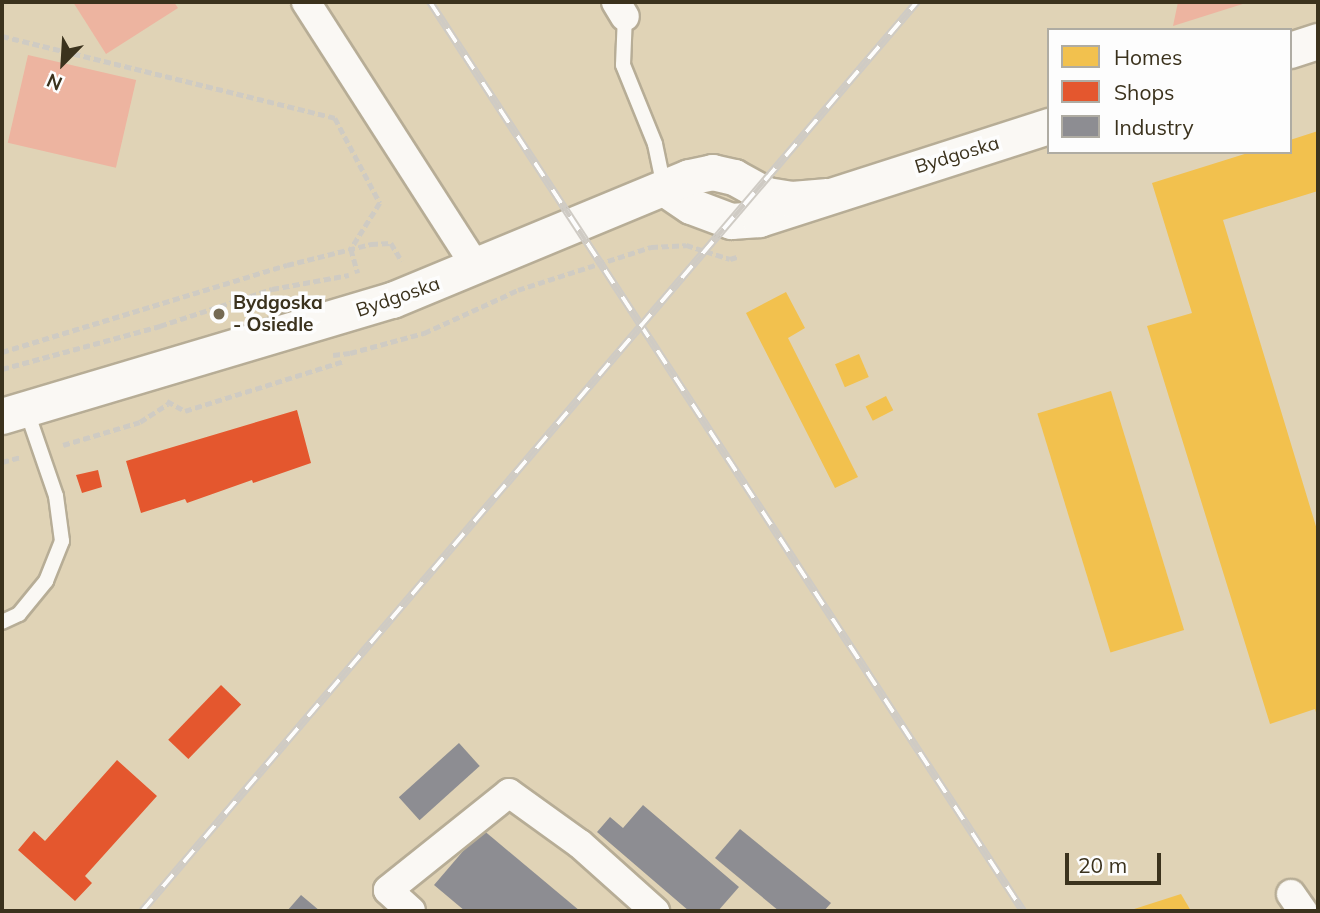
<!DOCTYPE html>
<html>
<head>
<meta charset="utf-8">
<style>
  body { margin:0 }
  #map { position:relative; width:1320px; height:913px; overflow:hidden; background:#e0d3b6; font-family:Mulish,sans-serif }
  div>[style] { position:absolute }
  .green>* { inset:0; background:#edb4a0; transform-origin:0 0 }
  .homes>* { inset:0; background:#f2c14e; transform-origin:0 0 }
  .shops>* { inset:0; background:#e4572e; transform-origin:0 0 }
  .industry>* { inset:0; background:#8d8d92; transform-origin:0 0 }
  .path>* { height:4.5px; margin-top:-2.25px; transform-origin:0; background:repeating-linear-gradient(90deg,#cfcbc3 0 7px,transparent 0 10.5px) }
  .roads { filter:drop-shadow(2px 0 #b7ad96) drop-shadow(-2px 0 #b7ad96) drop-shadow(0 2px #b7ad96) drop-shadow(0 -2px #b7ad96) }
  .service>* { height:14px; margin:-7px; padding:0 7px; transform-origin:7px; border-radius:7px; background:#faf8f4 }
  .minor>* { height:28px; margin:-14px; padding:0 14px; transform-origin:14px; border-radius:14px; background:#faf8f4 }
  .tertiary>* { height:35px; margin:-17.5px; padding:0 17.5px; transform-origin:17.5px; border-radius:17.5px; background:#faf8f4 }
  .rail>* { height:8px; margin-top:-4px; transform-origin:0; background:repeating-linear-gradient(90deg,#fdfdfd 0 16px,#cfcbc4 0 32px); box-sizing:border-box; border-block:2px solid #cfcbc4 }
  .dots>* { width:19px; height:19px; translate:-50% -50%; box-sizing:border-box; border:4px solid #fdfdfd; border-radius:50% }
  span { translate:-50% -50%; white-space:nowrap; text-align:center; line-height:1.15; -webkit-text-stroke:7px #fdfdfd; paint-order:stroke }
  .street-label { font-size:19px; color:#3b321d }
  .poi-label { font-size:19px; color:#3b321d; font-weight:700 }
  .left { translate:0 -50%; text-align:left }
  .frame { position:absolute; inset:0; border:4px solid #3b321d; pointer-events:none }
  .legend { position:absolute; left:1047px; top:28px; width:245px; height:126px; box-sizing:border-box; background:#fdfdfd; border:2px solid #afaca3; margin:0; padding:9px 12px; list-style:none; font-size:21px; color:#3b321d }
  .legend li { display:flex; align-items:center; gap:14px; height:35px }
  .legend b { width:35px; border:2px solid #afaca3 }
  .north { position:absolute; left:28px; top:28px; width:70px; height:70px; -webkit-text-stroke:5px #fdfdfd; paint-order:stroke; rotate:204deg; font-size:19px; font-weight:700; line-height:28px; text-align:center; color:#3b321d }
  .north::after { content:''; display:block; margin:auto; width:24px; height:32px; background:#3b321d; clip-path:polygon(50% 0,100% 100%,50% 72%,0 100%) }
  .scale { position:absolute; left:1065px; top:853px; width:96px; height:32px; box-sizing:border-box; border:4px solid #3b321d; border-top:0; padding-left:9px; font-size:21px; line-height:24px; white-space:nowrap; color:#3b321d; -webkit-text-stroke:5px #fdfdfd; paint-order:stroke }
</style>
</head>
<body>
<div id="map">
  <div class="green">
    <div style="clip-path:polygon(73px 2px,174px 2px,178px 8px,106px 54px)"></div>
    <div style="clip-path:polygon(1178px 2px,1249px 2px,1173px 26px)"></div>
    <div style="left:28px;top:55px;width:111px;height:90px;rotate:13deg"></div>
  </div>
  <div class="homes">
    <div style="clip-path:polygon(1318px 131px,1318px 191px,1223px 220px,1318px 533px,1318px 719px,1315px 709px,1270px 724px,1147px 326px,1192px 313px,1152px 183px,1251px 152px,1290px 152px,1290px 140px)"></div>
    <div style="clip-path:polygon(786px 292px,805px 328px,788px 338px,858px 477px,835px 488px,746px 313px)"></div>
    <div style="left:859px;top:354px;width:25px;height:26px;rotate:67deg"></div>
    <div style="left:1111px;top:391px;width:250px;height:77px;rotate:73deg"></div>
    <div style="left:886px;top:396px;width:16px;height:23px;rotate:63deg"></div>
    <div style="clip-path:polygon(1181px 894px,1191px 911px,1128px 911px)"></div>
  </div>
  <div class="shops">
    <div style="clip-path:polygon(297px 410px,311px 463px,253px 483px,252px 480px,187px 503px,185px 499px,141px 513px,126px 461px)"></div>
    <div style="clip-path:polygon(98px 470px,102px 487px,82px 493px,76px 475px)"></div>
    <div style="left:221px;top:685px;width:28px;height:76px;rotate:44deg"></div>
    <div style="clip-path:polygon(117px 760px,157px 796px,85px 876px,92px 883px,75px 901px,18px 850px,34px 831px,45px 841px)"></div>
  </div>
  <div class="industry">
    <div style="left:459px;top:743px;width:31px;height:81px;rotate:48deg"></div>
    <div style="clip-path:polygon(643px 805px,739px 887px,718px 911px,689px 911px,597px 832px,610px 817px,623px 828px)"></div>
    <div style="clip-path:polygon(482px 829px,580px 911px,465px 911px,434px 885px)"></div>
    <div style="clip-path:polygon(740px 829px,831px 903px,824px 911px,779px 911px,715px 858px)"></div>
    <div style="clip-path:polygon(301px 895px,320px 911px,287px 911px)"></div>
  </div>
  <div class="path">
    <div style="left:2px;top:36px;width:343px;rotate:13.8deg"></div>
    <div style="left:335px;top:118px;width:96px;rotate:62.1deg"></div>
    <div style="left:380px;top:203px;width:54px;rotate:122.2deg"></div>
    <div style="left:351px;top:249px;width:25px;rotate:74deg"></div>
    <div style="left:2px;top:352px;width:298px;rotate:-17deg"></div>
    <div style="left:287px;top:265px;width:87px;rotate:-14deg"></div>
    <div style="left:371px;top:244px;width:20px;rotate:-3deg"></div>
    <div style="left:391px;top:243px;width:21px;rotate:59deg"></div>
    <div style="left:333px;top:355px;width:17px;rotate:-7deg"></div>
    <div style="left:350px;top:353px;width:77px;rotate:-15.1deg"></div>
    <div style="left:424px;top:333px;width:103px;rotate:-24.6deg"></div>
    <div style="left:518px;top:290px;width:140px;rotate:-17.9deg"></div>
    <div style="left:651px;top:247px;width:35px;rotate:-3deg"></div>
    <div style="left:686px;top:245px;width:46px;rotate:17.7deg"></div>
    <div style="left:730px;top:259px;width:10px;rotate:-17deg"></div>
    <div style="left:2px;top:369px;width:164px;rotate:-15.2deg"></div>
    <div style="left:160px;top:326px;width:118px;rotate:-18.3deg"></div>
    <div style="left:272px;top:289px;width:78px;rotate:-10.3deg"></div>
    <div style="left:167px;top:401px;width:21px;rotate:29deg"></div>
    <div style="left:185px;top:411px;width:167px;rotate:-17.5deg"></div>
    <div style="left:63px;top:445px;width:80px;rotate:-16.6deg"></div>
    <div style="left:140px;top:422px;width:33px;rotate:-33deg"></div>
    <div style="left:2px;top:462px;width:20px;rotate:-15deg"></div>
  </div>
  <div class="roads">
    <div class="service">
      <div style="left:625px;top:15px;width:50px;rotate:92.3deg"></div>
      <div style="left:623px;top:65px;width:85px;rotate:67.9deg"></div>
      <div style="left:655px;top:144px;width:44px;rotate:78.2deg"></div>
      <div style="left:2px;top:622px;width:19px;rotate:-25deg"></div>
      <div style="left:19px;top:614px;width:43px;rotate:-50.7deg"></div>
      <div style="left:46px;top:581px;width:43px;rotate:-68.2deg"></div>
      <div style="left:62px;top:541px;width:45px;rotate:-97.6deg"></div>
      <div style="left:56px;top:496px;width:92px;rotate:-109deg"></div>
    </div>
    <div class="minor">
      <div style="left:306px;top:2px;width:315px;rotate:57.3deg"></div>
      <div style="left:616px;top:2px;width:17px;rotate:59deg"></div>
      <div style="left:1291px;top:894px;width:21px;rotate:55deg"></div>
      <div style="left:411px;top:911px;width:31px;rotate:-138deg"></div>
      <div style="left:388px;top:890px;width:155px;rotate:-38.7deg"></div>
      <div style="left:509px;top:793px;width:87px;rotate:35.7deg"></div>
      <div style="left:580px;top:844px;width:101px;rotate:41.8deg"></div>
    </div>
    <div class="tertiary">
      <div style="left:1290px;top:50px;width:29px;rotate:-18deg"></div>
      <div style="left:664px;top:188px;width:32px;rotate:34deg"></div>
      <div style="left:691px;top:206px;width:43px;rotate:20.6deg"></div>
      <div style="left:731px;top:221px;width:28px;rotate:-4deg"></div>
      <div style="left:759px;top:219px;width:305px;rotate:-17.8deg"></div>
      <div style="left:2px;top:416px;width:407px;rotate:-16.6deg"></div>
      <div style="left:392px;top:300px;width:321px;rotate:-22.5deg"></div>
      <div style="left:689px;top:177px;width:24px;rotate:-12deg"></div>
      <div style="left:712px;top:172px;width:23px;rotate:13deg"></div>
      <div style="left:734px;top:177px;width:38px;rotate:29deg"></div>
      <div style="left:767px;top:195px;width:25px;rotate:9deg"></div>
      <div style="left:792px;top:199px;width:33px;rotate:-5deg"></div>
    </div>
  </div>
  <div class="rail">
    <div style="left:430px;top:2px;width:1085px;rotate:56.88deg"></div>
    <div style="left:142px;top:911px;width:1195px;rotate:-49.55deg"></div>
  </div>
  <div class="dots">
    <div style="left:219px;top:314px;background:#756a53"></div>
  </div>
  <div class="street-label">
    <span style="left:957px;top:155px;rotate:-17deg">Bydgoska</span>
    <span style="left:398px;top:297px;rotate:-19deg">Bydgoska</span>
  </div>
  <div class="poi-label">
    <span class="left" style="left:233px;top:314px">Bydgoska<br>- Osiedle</span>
  </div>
  <div class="frame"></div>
  <ul class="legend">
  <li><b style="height:19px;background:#f2c14e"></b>Homes</li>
  <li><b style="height:19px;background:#e4572e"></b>Shops</li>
  <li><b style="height:19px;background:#8d8d92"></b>Industry</li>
  </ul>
  <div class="north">N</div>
  <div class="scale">20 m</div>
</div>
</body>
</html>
